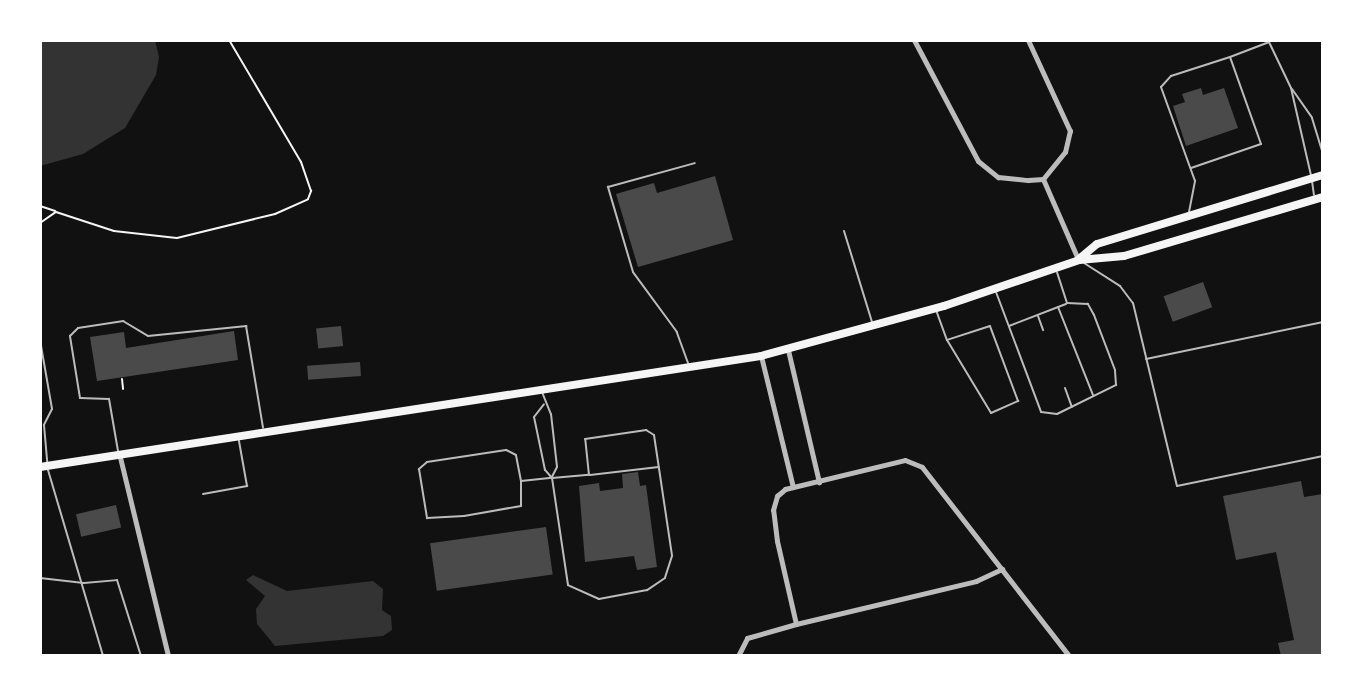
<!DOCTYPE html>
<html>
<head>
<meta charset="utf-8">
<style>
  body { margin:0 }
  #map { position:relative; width:1363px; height:696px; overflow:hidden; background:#111; font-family:"Crimson Pro",serif }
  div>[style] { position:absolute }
  .water>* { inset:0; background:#333 }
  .building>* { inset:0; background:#4a4a4a; transform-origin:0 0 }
  .path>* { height:2px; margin:-1px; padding:0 1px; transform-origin:1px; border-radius:1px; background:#f5f5f5 }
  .service>* { height:2px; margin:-1px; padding:0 1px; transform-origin:1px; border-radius:1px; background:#bcbcbc }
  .minor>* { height:5px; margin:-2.5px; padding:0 2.5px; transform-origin:2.5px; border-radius:2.5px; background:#bcbcbc }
  .primary>* { height:8px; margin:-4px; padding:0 4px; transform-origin:4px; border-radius:4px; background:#f5f5f5 }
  span { translate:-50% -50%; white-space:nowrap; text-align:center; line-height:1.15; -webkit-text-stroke:8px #fff; paint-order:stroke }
  .frame { position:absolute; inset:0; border:42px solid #fff; pointer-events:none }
</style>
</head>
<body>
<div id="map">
  <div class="water">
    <div style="clip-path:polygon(40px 40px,155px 40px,159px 57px,156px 75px,125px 128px,83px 154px,40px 166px)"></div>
    <div style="clip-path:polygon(253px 575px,287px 591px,373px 581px,383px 589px,382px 610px,391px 616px,392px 630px,383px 636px,275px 646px,257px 624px,256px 609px,265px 596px,246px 580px)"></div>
  </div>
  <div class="building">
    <div style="clip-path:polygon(1201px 88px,1203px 95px,1224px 88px,1238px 128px,1186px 146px,1173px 106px,1185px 102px,1182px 94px)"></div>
    <div style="clip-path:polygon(715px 176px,733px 240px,638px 267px,616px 194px,654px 183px,657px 193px)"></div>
    <div style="left:1203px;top:282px;width:27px;height:42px;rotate:70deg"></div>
    <div style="left:341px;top:326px;width:20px;height:25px;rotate:84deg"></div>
    <div style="clip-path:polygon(234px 331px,238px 360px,97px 381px,90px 337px,124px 332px,126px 348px)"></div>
    <div style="left:360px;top:362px;width:14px;height:53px;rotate:86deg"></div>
    <div style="clip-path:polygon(638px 472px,640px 486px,646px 485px,657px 567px,637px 570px,634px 556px,585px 562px,579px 486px,599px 483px,600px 491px,623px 488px,622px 474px)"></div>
    <div style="clip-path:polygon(1301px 481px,1304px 497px,1323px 494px,1323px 654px,1281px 656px,1278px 643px,1294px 640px,1276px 552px,1236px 560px,1223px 496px)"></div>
    <div style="left:116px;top:505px;width:23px;height:41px;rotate:77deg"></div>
    <div style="left:546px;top:527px;width:48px;height:117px;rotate:82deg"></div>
  </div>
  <div class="path">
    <div style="left:40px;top:206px;width:16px;rotate:18deg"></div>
    <div style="left:40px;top:223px;width:19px;rotate:-35deg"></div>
    <div style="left:56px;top:212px;width:61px;rotate:18.1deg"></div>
    <div style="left:114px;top:231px;width:63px;rotate:6.3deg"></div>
    <div style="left:177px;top:238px;width:101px;rotate:-13.8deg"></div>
    <div style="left:275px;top:214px;width:36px;rotate:-24deg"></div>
    <div style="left:308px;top:199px;width:9px;rotate:-69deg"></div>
    <div style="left:311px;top:191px;width:31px;rotate:-109deg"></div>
    <div style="left:301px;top:162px;width:142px;rotate:-120.5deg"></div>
    <div style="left:122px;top:379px;width:10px;rotate:84deg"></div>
  </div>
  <div class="service">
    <div style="left:1268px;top:40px;width:53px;rotate:64.4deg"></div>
    <div style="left:1291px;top:88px;width:89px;rotate:77.1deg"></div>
    <div style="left:1292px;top:89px;width:35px;rotate:55deg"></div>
    <div style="left:1312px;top:118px;width:39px;rotate:73deg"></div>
    <div style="left:1191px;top:168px;width:74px;rotate:-18.9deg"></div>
    <div style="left:1261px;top:144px;width:92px;rotate:-109.6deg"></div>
    <div style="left:1230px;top:57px;width:42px;rotate:-21deg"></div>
    <div style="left:1312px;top:181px;width:14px;rotate:82deg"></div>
    <div style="left:1189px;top:212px;width:32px;rotate:-79deg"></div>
    <div style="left:1195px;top:181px;width:100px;rotate:-109.9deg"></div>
    <div style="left:1161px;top:87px;width:15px;rotate:-48deg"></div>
    <div style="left:1171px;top:76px;width:62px;rotate:-17.9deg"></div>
    <div style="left:844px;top:231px;width:95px;rotate:72.9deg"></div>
    <div style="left:1084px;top:263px;width:43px;rotate:32.6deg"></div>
    <div style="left:1120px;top:286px;width:21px;rotate:53deg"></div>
    <div style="left:1133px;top:303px;width:188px;rotate:76.5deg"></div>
    <div style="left:1177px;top:486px;width:149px;rotate:-11.6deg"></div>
    <div style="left:996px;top:292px;width:128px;rotate:69.4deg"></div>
    <div style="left:1041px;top:412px;width:16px;rotate:7deg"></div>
    <div style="left:1057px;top:414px;width:66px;rotate:-26.2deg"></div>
    <div style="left:1116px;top:385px;width:15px;rotate:-94deg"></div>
    <div style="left:1115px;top:370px;width:59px;rotate:-110.9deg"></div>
    <div style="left:1094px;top:315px;width:13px;rotate:-119deg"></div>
    <div style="left:1088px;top:304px;width:21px;rotate:-177deg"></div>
    <div style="left:1067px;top:303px;width:32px;rotate:-108deg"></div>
    <div style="left:1058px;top:307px;width:95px;rotate:68.3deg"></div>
    <div style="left:936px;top:310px;width:32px;rotate:70deg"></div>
    <div style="left:947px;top:340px;width:85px;rotate:58.9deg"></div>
    <div style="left:991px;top:413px;width:30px;rotate:-24deg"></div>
    <div style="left:1018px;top:401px;width:80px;rotate:-110.5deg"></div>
    <div style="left:990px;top:326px;width:45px;rotate:162deg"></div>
    <div style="left:1038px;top:316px;width:15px;rotate:70deg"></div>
    <div style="left:1009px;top:326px;width:61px;rotate:-21.1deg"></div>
    <div style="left:40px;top:340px;width:70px;rotate:80.1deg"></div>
    <div style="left:52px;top:409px;width:18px;rotate:117deg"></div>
    <div style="left:44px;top:425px;width:38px;rotate:85deg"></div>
    <div style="left:1146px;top:359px;width:181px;rotate:-11.8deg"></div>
    <div style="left:688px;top:363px;width:33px;rotate:-110deg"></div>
    <div style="left:677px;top:332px;width:74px;rotate:-126.3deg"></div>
    <div style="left:633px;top:272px;width:89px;rotate:-106.4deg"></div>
    <div style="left:608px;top:187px;width:90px;rotate:-15.4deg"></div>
    <div style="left:1065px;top:388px;width:20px;rotate:70deg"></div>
    <div style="left:542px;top:392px;width:24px;rotate:68deg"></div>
    <div style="left:551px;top:414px;width:53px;rotate:83.5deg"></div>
    <div style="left:557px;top:467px;width:11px;rotate:117deg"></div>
    <div style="left:118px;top:451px;width:53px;rotate:-99.8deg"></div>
    <div style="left:109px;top:399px;width:29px;rotate:-178deg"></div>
    <div style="left:80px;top:398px;width:63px;rotate:-99.2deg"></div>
    <div style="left:70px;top:336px;width:11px;rotate:-45deg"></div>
    <div style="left:78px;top:328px;width:46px;rotate:-8.8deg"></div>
    <div style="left:123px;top:321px;width:29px;rotate:31deg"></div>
    <div style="left:148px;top:336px;width:99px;rotate:-5.8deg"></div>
    <div style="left:246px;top:326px;width:103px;rotate:80.5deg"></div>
    <div style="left:48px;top:470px;width:194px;rotate:73.5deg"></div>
    <div style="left:590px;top:475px;width:69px;rotate:-6.6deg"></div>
    <div style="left:521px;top:481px;width:26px;rotate:-101deg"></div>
    <div style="left:516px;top:455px;width:11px;rotate:-153deg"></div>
    <div style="left:506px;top:450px;width:80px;rotate:171.4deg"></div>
    <div style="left:427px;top:462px;width:11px;rotate:139deg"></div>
    <div style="left:419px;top:469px;width:50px;rotate:80.7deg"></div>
    <div style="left:427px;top:518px;width:37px;rotate:-3deg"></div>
    <div style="left:464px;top:516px;width:58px;rotate:-10deg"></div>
    <div style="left:521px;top:506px;width:25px;rotate:-90deg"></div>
    <div style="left:521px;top:481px;width:31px;rotate:-6deg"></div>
    <div style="left:552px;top:478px;width:37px;rotate:-5deg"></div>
    <div style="left:589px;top:475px;width:36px;rotate:-96deg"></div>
    <div style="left:585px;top:439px;width:62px;rotate:-8.4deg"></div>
    <div style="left:646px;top:430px;width:9px;rotate:32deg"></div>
    <div style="left:654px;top:435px;width:122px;rotate:81.5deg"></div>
    <div style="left:672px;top:556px;width:23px;rotate:108deg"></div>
    <div style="left:665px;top:578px;width:22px;rotate:146deg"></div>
    <div style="left:647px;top:590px;width:49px;rotate:169.4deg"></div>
    <div style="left:599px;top:599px;width:34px;rotate:-156deg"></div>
    <div style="left:568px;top:585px;width:108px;rotate:-98.5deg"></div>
    <div style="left:552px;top:478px;width:11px;rotate:-131deg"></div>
    <div style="left:545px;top:470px;width:54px;rotate:-101.7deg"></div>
    <div style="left:534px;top:417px;width:16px;rotate:-52deg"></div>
    <div style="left:203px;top:494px;width:45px;rotate:-10.3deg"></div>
    <div style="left:247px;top:486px;width:46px;rotate:-100.1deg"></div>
    <div style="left:40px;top:578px;width:44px;rotate:6.5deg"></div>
    <div style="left:84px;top:583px;width:33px;rotate:-5deg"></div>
    <div style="left:117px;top:580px;width:80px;rotate:72.5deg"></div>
  </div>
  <div class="minor">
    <div style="left:914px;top:40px;width:137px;rotate:62.1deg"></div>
    <div style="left:978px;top:161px;width:26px;rotate:39deg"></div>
    <div style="left:998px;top:177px;width:30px;rotate:6deg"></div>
    <div style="left:1028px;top:180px;width:15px;rotate:-4deg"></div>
    <div style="left:1043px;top:179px;width:35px;rotate:-51deg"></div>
    <div style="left:1065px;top:152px;width:22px;rotate:-77deg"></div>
    <div style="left:1070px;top:131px;width:100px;rotate:-114.8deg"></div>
    <div style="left:1043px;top:179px;width:87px;rotate:66.4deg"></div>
    <div style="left:788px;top:350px;width:136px;rotate:76.8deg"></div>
    <div style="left:761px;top:356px;width:135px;rotate:76.3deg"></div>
    <div style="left:119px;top:453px;width:209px;rotate:76.4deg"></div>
    <div style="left:796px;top:624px;width:185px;rotate:-13.4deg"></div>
    <div style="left:976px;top:581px;width:29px;rotate:-25deg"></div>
    <div style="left:738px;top:656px;width:20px;rotate:-63deg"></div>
    <div style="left:747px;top:638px;width:51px;rotate:-15.9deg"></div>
    <div style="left:796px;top:624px;width:85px;rotate:-102.9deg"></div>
    <div style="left:777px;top:541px;width:31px;rotate:-97deg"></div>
    <div style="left:773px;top:510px;width:15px;rotate:-74deg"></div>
    <div style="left:777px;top:496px;width:11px;rotate:-41deg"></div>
    <div style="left:785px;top:489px;width:123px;rotate:-13.6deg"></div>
    <div style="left:905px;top:460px;width:18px;rotate:22deg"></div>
    <div style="left:922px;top:467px;width:239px;rotate:52.1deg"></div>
  </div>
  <div class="primary">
    <div style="left:1079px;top:259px;width:23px;rotate:-40deg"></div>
    <div style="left:1097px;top:244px;width:236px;rotate:-17deg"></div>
    <div style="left:40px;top:467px;width:729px;rotate:-8.75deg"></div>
    <div style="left:761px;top:356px;width:190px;rotate:-15.3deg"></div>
    <div style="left:944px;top:306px;width:143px;rotate:-18.8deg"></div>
    <div style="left:1079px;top:260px;width:45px;rotate:-5.1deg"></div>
    <div style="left:1124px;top:256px;width:208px;rotate:-16.5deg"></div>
  </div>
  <div class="frame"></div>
</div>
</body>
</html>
